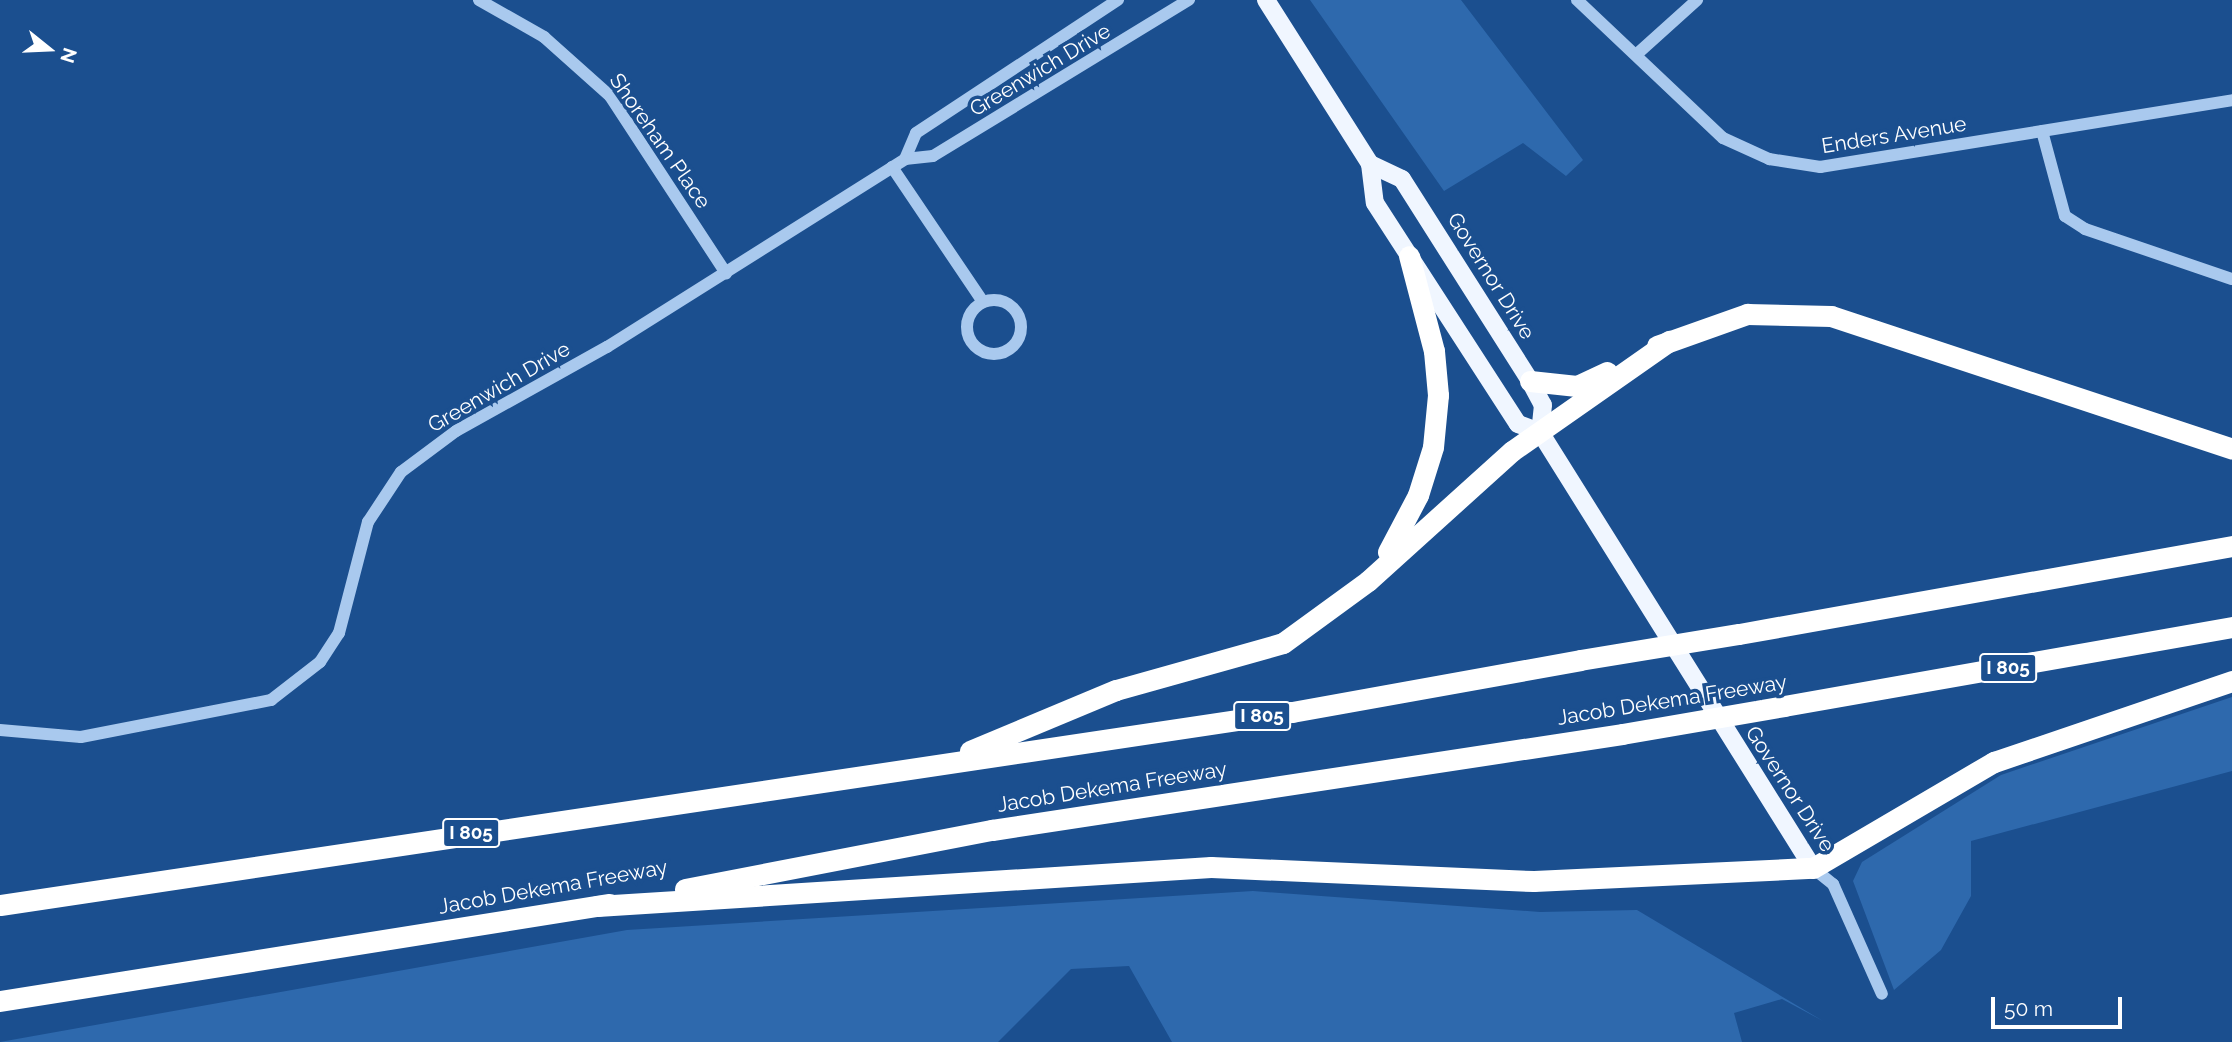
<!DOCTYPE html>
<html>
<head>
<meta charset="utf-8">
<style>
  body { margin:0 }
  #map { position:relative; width:2232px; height:1042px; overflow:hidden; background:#1b4f8f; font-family:Raleway,sans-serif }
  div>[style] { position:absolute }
  .green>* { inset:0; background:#2e69ad }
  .minor>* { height:12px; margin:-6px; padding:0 6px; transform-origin:6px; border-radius:6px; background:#a9c9ee }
  .minor>.ring { margin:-6px; padding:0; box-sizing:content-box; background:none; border:12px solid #a9c9ee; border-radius:50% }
  .major>* { height:18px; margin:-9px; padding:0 9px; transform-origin:9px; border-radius:9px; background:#f0f6ff }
  .highway>* { height:21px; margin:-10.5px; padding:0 10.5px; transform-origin:10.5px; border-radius:10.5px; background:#fff }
  .highway-bridge>* { height:21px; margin:-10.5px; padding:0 10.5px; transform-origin:10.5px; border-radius:10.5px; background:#fff }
  span { translate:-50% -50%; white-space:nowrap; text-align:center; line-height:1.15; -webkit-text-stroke:7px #1b4f8f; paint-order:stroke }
  .shield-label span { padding:2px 5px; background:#1b4f8f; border:2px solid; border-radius:5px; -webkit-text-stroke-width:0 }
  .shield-label { font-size:19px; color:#fff; font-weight:700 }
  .street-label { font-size:21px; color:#fff }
  .north { position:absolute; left:14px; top:14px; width:70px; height:70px; -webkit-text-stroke:5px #1b4f8f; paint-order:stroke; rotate:108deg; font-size:19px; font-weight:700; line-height:28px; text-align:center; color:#fff }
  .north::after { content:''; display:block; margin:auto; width:24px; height:32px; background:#fff; clip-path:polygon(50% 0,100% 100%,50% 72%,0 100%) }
  .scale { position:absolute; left:1991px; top:997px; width:131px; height:32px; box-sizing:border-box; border:4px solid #fff; border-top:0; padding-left:9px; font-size:21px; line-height:24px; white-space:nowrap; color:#fff; -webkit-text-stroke:5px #1b4f8f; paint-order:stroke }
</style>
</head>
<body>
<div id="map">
  <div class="green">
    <div style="clip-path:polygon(1310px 0,1461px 0,1583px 160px,1566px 176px,1523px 143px,1444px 191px)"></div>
    <div style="clip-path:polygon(2232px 697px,2232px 771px,1971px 841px,1971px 896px,1941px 950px,1894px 990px,1853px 881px,1862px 862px,2001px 775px)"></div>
    <div style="clip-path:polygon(1253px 891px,1540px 912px,1637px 910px,1823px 1021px,1782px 999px,1734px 1013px,1742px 1042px,1172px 1042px,1129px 966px,1071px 969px,998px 1042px,0 1042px,627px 930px)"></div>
  </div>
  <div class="minor">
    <div style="left:479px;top:0;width:75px;rotate:29.6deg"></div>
    <div style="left:544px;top:37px;width:89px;rotate:41.8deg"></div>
    <div style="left:610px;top:96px;width:212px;rotate:56.8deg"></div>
    <div style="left:1577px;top:0;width:201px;rotate:43.4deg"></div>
    <div style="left:1723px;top:138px;width:51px;rotate:24.5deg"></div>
    <div style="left:1769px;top:159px;width:52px;rotate:8.9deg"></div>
    <div style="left:1820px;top:167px;width:417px;rotate:-9.2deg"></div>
    <div style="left:1637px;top:54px;width:81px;rotate:-42deg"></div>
    <div style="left:2042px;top:131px;width:88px;rotate:74.9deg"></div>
    <div style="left:2065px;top:216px;width:24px;rotate:33deg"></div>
    <div style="left:2085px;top:229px;width:155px;rotate:18.8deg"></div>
    <div style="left:905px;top:159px;width:28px;rotate:-67deg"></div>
    <div style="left:916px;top:133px;width:242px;rotate:-33.4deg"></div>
    <div style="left:892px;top:167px;width:163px;rotate:56deg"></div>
    <div class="ring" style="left:967px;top:300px;width:42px;height:42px"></div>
    <div style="left:0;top:730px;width:81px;rotate:4.9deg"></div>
    <div style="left:81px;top:737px;width:194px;rotate:-11deg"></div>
    <div style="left:271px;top:700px;width:62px;rotate:-37.8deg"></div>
    <div style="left:320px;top:662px;width:35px;rotate:-57deg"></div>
    <div style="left:339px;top:633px;width:115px;rotate:-75.4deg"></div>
    <div style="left:368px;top:522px;width:60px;rotate:-56.6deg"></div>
    <div style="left:401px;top:472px;width:69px;rotate:-36.7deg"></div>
    <div style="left:456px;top:431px;width:173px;rotate:-29.1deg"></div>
    <div style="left:607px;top:347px;width:352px;rotate:-32.2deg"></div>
    <div style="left:905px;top:159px;width:28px;rotate:-6deg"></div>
    <div style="left:933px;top:156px;width:300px;rotate:-31.4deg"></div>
    <div style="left:1813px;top:868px;width:26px;rotate:39deg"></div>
    <div style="left:1833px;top:884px;width:120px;rotate:66deg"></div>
  </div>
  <div class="major">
    <div style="left:1266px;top:0;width:194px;rotate:57.6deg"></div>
    <div style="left:1370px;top:164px;width:39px;rotate:83deg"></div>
    <div style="left:1375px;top:203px;width:263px;rotate:57.1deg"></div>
    <div style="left:1518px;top:424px;width:23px;rotate:20deg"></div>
    <div style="left:1370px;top:164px;width:35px;rotate:25deg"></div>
    <div style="left:1402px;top:179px;width:239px;rotate:57.6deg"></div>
    <div style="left:1530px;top:381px;width:27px;rotate:62deg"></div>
    <div style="left:1543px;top:405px;width:27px;rotate:96deg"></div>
    <div style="left:1540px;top:432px;width:514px;rotate:57.95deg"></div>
  </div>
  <div class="highway">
    <div style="left:1657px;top:346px;width:96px;rotate:-19.6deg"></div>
    <div style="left:1747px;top:314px;width:84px;rotate:1.4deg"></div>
    <div style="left:1831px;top:316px;width:422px;rotate:18.3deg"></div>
    <div style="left:1530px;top:381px;width:47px;rotate:6.1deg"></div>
    <div style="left:1577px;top:386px;width:33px;rotate:-25deg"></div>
    <div style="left:1388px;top:552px;width:64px;rotate:-62.2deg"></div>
    <div style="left:1418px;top:495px;width:50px;rotate:-72.6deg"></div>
    <div style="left:1433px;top:447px;width:52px;rotate:-84.5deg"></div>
    <div style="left:1438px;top:395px;width:44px;rotate:-95.2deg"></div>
    <div style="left:1434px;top:351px;width:98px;rotate:-104.7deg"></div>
    <div style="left:1739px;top:634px;width:501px;rotate:-10.12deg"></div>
    <div style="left:1784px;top:706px;width:455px;rotate:-10deg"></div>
    <div style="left:970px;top:751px;width:158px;rotate:-22.7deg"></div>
    <div style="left:1116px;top:690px;width:173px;rotate:-15.7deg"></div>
    <div style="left:1283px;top:643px;width:105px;rotate:-36.1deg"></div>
    <div style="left:1368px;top:581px;width:194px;rotate:-42.1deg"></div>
    <div style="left:1512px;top:451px;width:192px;rotate:-35deg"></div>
    <div style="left:685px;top:889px;width:313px;rotate:-10.9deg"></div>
    <div style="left:992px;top:830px;width:637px;rotate:-8.66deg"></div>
    <div style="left:0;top:905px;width:1306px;rotate:-8.5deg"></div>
    <div style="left:1292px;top:712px;width:293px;rotate:-10.2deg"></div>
    <div style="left:597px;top:906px;width:615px;rotate:-3.63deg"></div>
    <div style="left:1211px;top:867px;width:323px;rotate:2.5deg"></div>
    <div style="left:1534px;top:881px;width:279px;rotate:-2.7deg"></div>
    <div style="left:1813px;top:868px;width:210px;rotate:-30.4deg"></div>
    <div style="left:1994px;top:762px;width:251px;rotate:-18.8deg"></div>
    <div style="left:0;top:1001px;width:617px;rotate:-9.05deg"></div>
  </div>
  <div class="highway-bridge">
    <div style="left:1580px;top:660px;width:161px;rotate:-9.3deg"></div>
    <div style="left:1622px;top:734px;width:164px;rotate:-9.8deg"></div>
  </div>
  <div class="shield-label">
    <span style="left:2008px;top:668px">I 805</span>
    <span style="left:1262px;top:716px">I 805</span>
    <span style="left:471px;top:833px">I 805</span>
  </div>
  <div class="street-label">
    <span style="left:1040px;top:70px;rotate:-31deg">Greenwich Drive</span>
    <span style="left:1894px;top:135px;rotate:-9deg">Enders Avenue</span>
    <span style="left:660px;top:141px;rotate:55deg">Shoreham Place</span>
    <span style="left:1491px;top:276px;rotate:58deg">Governor Drive</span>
    <span style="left:499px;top:387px;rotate:-30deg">Greenwich Drive</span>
    <span style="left:1672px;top:700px;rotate:-9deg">Jacob Dekema Freeway</span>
    <span style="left:1112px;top:787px;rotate:-9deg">Jacob Dekema Freeway</span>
    <span style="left:1790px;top:789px;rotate:57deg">Governor Drive</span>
    <span style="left:553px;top:887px;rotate:-10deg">Jacob Dekema Freeway</span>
  </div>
  <div class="north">N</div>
  <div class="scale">50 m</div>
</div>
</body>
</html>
